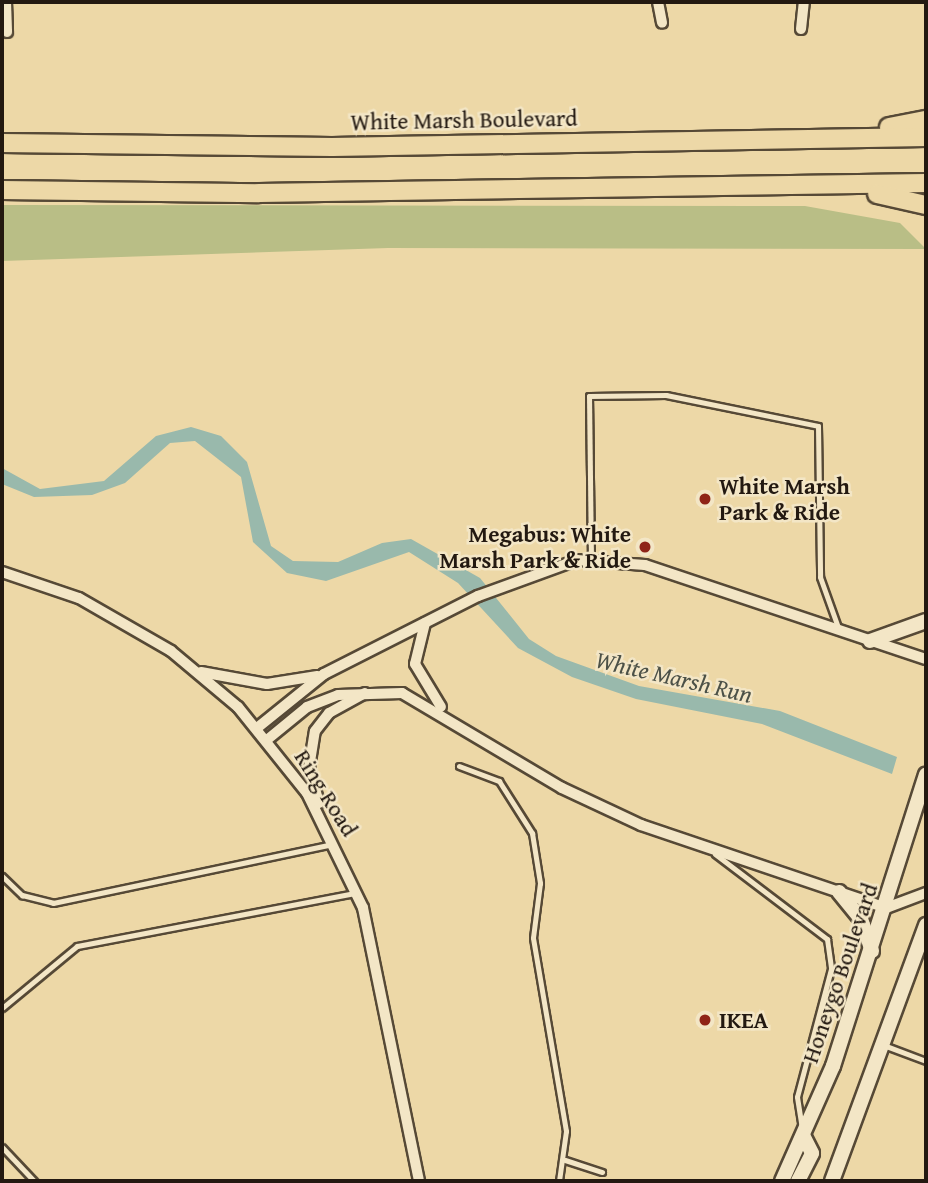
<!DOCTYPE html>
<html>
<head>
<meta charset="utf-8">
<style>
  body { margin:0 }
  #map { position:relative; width:928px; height:1183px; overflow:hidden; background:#edd8a7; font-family:"Gentium Book Plus",serif }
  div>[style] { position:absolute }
  .green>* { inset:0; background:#b9be86 }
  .water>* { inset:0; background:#99b9ac }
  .roads { filter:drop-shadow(2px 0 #564936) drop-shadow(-2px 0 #564936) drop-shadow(0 2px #564936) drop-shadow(0 -2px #564936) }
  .lane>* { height:5px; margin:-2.5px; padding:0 2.5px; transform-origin:2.5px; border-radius:2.5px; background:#f3e6c6 }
  .street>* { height:10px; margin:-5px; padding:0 5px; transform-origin:5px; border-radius:5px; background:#f3e6c6 }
  .secondary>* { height:14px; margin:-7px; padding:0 7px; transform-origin:7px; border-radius:7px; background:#f3e6c6 }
  .highway>* { height:18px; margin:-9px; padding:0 9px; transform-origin:9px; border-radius:9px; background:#edd8a7 }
  .dots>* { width:19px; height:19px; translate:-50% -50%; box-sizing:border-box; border:4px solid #f3e6c6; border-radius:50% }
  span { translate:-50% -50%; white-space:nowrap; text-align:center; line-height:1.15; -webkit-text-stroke:5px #f3e6c6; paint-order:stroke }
  .street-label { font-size:23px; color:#231911 }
  .poi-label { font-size:23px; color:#231911; font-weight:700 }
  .left { translate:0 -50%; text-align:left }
  .right { translate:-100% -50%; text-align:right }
  .water-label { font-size:24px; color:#4c5147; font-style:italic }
  .frame { position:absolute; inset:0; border:4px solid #231911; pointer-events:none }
</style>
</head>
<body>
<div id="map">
  <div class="green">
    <div style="clip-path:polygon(2px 205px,805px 206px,900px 223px,926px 249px,388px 248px,2px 261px)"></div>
  </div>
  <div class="water">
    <div style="clip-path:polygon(191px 427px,221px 436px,247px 462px,271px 546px,293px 561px,338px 562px,382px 543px,411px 539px,480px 578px,529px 639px,556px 656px,639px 686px,780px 711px,897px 757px,892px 774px,762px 724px,636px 699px,572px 677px,518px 648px,458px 583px,409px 552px,326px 581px,287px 573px,253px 542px,241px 477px,195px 441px,170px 443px,125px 483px,92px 495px,34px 497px,2px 484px,2px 468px,40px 489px,104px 481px,156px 436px)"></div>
  </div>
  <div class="roads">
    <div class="lane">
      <div style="left:591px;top:559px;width:163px;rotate:-90.7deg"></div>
      <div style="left:589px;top:396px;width:77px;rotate:-0.7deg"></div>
      <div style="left:666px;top:395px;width:155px;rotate:11.5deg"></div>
      <div style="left:818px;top:426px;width:151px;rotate:89.2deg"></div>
      <div style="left:820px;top:577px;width:56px;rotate:70.3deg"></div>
      <div style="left:459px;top:766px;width:43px;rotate:20.6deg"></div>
      <div style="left:499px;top:781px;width:62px;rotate:57.6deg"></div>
      <div style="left:532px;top:833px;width:51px;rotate:80.9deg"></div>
      <div style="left:540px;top:883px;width:55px;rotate:97.3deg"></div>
      <div style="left:533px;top:938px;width:196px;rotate:80.3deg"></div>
      <div style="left:566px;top:1131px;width:50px;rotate:98deg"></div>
      <div style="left:715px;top:854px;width:141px;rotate:37.2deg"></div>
      <div style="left:827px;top:939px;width:30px;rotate:82deg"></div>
      <div style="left:831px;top:969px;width:132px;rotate:104.9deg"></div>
      <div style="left:797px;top:1097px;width:32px;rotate:81deg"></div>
      <div style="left:2px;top:876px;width:28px;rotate:44deg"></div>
      <div style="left:22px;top:895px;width:32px;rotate:14deg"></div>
      <div style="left:53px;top:903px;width:286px;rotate:-11.9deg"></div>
      <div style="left:2px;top:1008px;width:97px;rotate:-39.6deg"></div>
      <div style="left:77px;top:946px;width:283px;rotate:-10.8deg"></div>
      <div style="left:886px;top:1046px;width:43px;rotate:20.6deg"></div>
      <div style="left:2px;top:1147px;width:47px;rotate:46.7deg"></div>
      <div style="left:565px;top:1160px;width:39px;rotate:18deg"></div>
    </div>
    <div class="street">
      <div style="left:6px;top:2px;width:30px;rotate:88deg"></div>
      <div style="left:658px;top:2px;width:21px;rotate:79deg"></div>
      <div style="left:801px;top:29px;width:27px;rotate:-84deg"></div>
      <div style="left:2px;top:572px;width:81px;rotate:18.7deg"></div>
      <div style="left:79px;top:598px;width:106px;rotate:29.9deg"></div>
      <div style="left:171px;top:651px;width:87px;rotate:39.9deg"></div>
      <div style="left:238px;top:707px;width:110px;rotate:51.3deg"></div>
      <div style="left:307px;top:793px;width:128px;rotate:64deg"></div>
      <div style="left:363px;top:908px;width:279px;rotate:78.4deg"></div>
      <div style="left:425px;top:623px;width:42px;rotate:103.7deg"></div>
      <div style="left:415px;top:664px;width:50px;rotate:58.8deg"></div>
      <div style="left:201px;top:672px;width:67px;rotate:10.3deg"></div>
      <div style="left:267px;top:684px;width:51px;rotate:-9.1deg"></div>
      <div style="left:257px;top:728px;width:86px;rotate:-38.9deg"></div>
      <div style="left:324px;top:674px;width:173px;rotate:-26.9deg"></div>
      <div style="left:478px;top:596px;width:105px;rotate:-20deg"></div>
      <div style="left:577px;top:560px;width:68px;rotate:4.2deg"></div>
      <div style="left:645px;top:565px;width:296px;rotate:18.5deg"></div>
      <div style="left:268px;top:739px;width:50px;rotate:-39.4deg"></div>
      <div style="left:307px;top:707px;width:33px;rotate:-21deg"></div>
      <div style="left:338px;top:695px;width:64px;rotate:-1.8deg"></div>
      <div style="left:402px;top:693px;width:186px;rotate:30.7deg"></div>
      <div style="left:562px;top:788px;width:87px;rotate:25.1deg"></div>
      <div style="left:641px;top:825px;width:259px;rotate:18.7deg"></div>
      <div style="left:886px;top:908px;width:43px;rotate:-20.6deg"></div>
      <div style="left:319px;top:803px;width:36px;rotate:-106deg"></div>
      <div style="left:309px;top:768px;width:37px;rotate:-81deg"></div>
      <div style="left:315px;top:731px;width:23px;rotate:-52deg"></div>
      <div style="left:329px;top:713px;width:41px;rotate:-29.1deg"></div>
    </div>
    <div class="secondary">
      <div style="left:870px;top:641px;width:59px;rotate:-19.7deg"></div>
      <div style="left:839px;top:892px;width:35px;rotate:51deg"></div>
      <div style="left:861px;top:919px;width:34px;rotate:71deg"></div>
      <div style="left:782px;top:1181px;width:126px;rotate:-66.1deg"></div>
      <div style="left:833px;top:1066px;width:306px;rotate:-72.3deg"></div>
      <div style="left:798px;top:1181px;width:31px;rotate:-63deg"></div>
      <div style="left:812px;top:1153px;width:18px;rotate:-117deg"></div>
      <div style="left:832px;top:1181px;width:273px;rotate:-69.8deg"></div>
    </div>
    <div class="highway">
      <div style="left:889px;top:127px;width:38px;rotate:-11deg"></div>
      <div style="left:2px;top:143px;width:330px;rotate:0.7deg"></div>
      <div style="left:332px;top:147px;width:594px;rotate:-0.96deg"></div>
      <div style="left:2px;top:190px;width:257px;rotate:0.7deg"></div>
      <div style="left:259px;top:193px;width:667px;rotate:-0.86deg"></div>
      <div style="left:877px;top:194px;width:50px;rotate:12.7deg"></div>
    </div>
  </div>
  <div class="dots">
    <div style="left:705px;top:499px;background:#8f2418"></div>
    <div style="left:645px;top:547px;background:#8f2418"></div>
    <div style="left:705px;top:1020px;background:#8f2418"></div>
  </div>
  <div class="street-label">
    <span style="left:464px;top:120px;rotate:-1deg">White Marsh Boulevard</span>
    <span style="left:326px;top:793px;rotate:58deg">Ring Road</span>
    <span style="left:840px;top:973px;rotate:-71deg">Honeygo Boulevard</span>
  </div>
  <div class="poi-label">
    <span class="left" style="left:719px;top:499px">White Marsh<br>Park &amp; Ride</span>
    <span class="right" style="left:631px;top:547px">Megabus: White<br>Marsh Park &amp; Ride</span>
    <span class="left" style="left:719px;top:1020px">IKEA</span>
  </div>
  <div class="water-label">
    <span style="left:674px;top:677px;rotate:13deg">White Marsh Run</span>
  </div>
  <div class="frame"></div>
</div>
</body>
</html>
